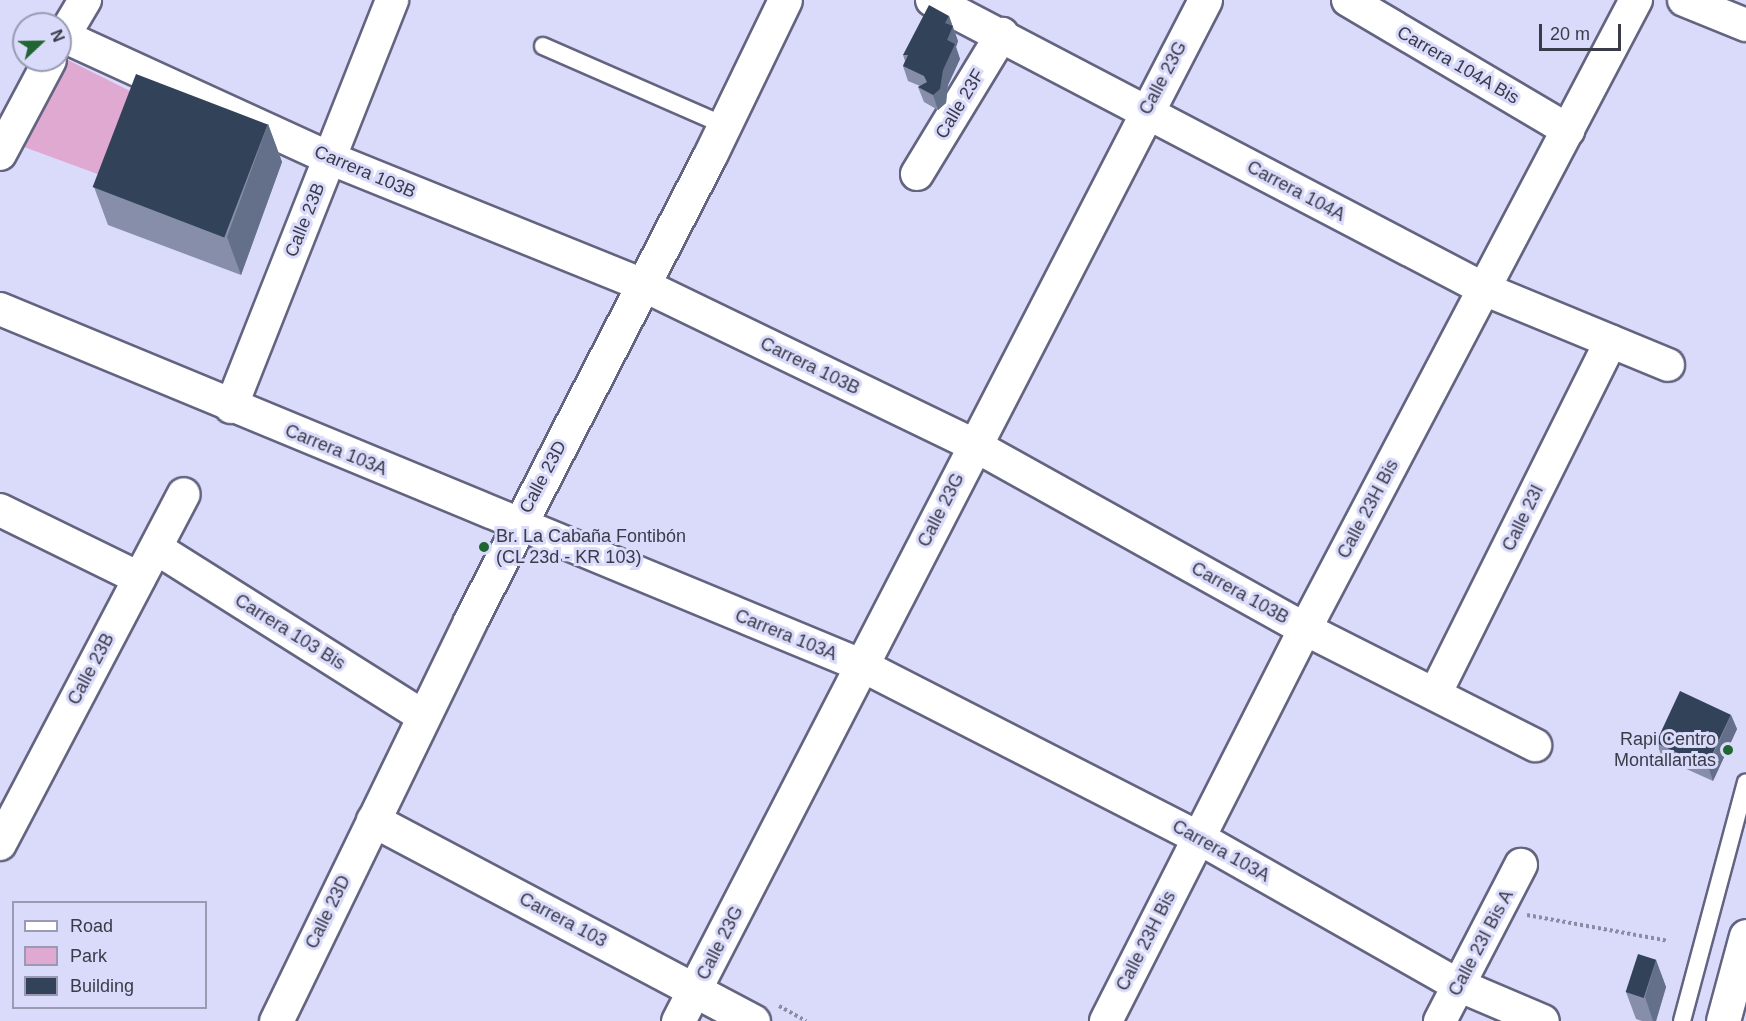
<!DOCTYPE html>
<html>
<head>
<meta charset="utf-8">
<style>
  body { margin:0 }
  #map { position:relative; width:1746px; height:1021px; overflow:hidden; background:#dadbfb; font-family:Helvetica,sans-serif }
  div>[style] { position:absolute }
  .green>* { inset:0; background:#e0a9d1 }
  .path>* { height:4px; margin-top:-2px; transform-origin:0; background:repeating-linear-gradient(90deg,#8b8ca3 0 3px,transparent 0 6px) }
  .roads { filter:drop-shadow(2px 0 #636480) drop-shadow(-2px 0 #636480) drop-shadow(0 2px #636480) drop-shadow(0 -2px #636480) }
  .lane>* { height:16px; margin:-8px; padding:0 8px; transform-origin:8px; border-radius:8px; background:#fff }
  .street>* { height:32px; margin:-16px; padding:0 16px; transform-origin:16px; border-radius:16px; background:#fff }
  .secondary>* { height:33px; margin:-16.5px; padding:0 16.5px; transform-origin:16.5px; border-radius:16.5px; background:#fff }
  .wall>* { inset:0; background:#868eaa }
  .shaded-wall>* { inset:0; background:#647089 }
  .building>* { inset:0; background:#324258; transform-origin:0 0 }
  .dots>* { width:16px; height:16px; translate:-50% -50%; box-sizing:border-box; border:3px solid #dadbfb; border-radius:50% }
  span { translate:-50% -50%; white-space:nowrap; text-align:center; line-height:1.15; -webkit-text-stroke:6px #dadbfb; paint-order:stroke }
  .street-label { font-size:18px; color:#3a3b48 }
  .poi-label { font-size:18px; color:#3a3b48 }
  .left { translate:0 -50%; text-align:left }
  .right { translate:-100% -50%; text-align:right }
  .legend { position:absolute; left:12px; top:901px; width:195px; height:108px; box-sizing:border-box; background:#dadbfb; border:2px solid #9a9bb3; margin:0; padding:8px 10px; list-style:none; font-size:18px; color:#3a3b48 }
  .legend li { display:flex; align-items:center; gap:12px; height:30px }
  .legend b { width:30px; border:2px solid #9a9bb3 }
  .north { position:absolute; left:12px; top:12px; width:60px; height:60px; box-sizing:border-box; background:#dadbfb; border:2px solid #9a9bb3; border-radius:50%; rotate:68deg; font-size:16px; font-weight:700; line-height:24px; text-align:center; color:#3a3b48 }
  .north::after { content:''; display:block; margin:auto; width:21px; height:27px; background:#1f6633; clip-path:polygon(50% 0,100% 100%,50% 72%,0 100%) }
  .scale { position:absolute; left:1539px; top:24px; width:82px; height:27px; box-sizing:border-box; border:3px solid #3a3b48; border-top:0; padding-left:8px; font-size:18px; line-height:21px; white-space:nowrap; color:#3a3b48; -webkit-text-stroke:4px #dadbfb; paint-order:stroke }
</style>
</head>
<body>
<div id="map">
  <div class="green">
    <div style="clip-path:polygon(66px 59px,142px 97px,111px 179px,16px 144px)"></div>
  </div>
  <div class="path">
    <div style="left:1527px;top:915px;width:143px;rotate:10.4deg"></div>
    <div style="left:779px;top:1006px;width:31px;rotate:29deg"></div>
  </div>
  <div class="roads">
    <div class="lane">
      <div style="left:543px;top:46px;width:197px;rotate:23.6deg"></div>
      <div style="left:1682px;top:1021px;width:247px;rotate:-75deg"></div>
    </div>
    <div class="street">
      <div style="left:932px;top:0;width:623px;rotate:27.63deg"></div>
      <div style="left:1484px;top:289px;width:199px;rotate:22.4deg"></div>
      <div style="left:1348px;top:0;width:256px;rotate:30.6deg"></div>
      <div style="left:1684px;top:0;width:67px;rotate:22deg"></div>
      <div style="left:63px;top:36px;width:293px;rotate:24.6deg"></div>
      <div style="left:329px;top:158px;width:339px;rotate:22deg"></div>
      <div style="left:643px;top:285px;width:368px;rotate:25.8deg"></div>
      <div style="left:974px;top:445px;width:379px;rotate:29.1deg"></div>
      <div style="left:1305px;top:629px;width:258px;rotate:26.8deg"></div>
      <div style="left:60px;top:42px;width:49px;rotate:-59.2deg"></div>
      <div style="left:0;top:154px;width:106px;rotate:-62deg"></div>
      <div style="left:917px;top:174px;width:164px;rotate:-58.7deg"></div>
      <div style="left:0;top:309px;width:934px;rotate:22.47deg"></div>
      <div style="left:863px;top:666px;width:377px;rotate:27.1deg"></div>
      <div style="left:1199px;top:838px;width:298px;rotate:29.6deg"></div>
      <div style="left:1458px;top:985px;width:92px;rotate:23deg"></div>
      <div style="left:231px;top:407px;width:438px;rotate:-68.4deg"></div>
      <div style="left:0;top:510px;width:155px;rotate:26.1deg"></div>
      <div style="left:156px;top:548px;width:317px;rotate:32.2deg"></div>
      <div style="left:1435px;top:694px;width:394px;rotate:-63.5deg"></div>
      <div style="left:0;top:844px;width:395px;rotate:-62.3deg"></div>
      <div style="left:1106px;top:1021px;width:440px;rotate:-63.1deg"></div>
      <div style="left:1305px;top:629px;width:711px;rotate:-62.25deg"></div>
      <div style="left:1440px;top:1021px;width:176px;rotate:-62.6deg"></div>
    </div>
    <div class="secondary">
      <div style="left:373px;top:820px;width:430px;rotate:27.9deg"></div>
      <div style="left:276px;top:1021px;width:445px;rotate:-64.1deg"></div>
      <div style="left:470px;top:621px;width:524px;rotate:-62.75deg"></div>
      <div style="left:710px;top:155px;width:172px;rotate:-64.2deg"></div>
      <div style="left:678px;top:1021px;width:1149px;rotate:-62.7deg"></div>
      <div style="left:1723px;top:1021px;width:88px;rotate:-74.9deg"></div>
    </div>
  </div>
  <div class="wall">
    <div style="clip-path:polygon(949px 16px,958px 41px,956px 47px,960px 59px,948px 85px,946px 103px,938px 110px,924px 102px,918px 87px,920px 86px,908px 81px,903px 66px,905px 61px,903px 55px)"></div>
    <div style="clip-path:polygon(268px 124px,282px 162px,241px 275px,108px 225px,94px 187px)"></div>
    <div style="clip-path:polygon(1731px 715px,1737px 729px,1713px 781px,1662px 758px,1657px 743px)"></div>
    <div style="clip-path:polygon(1656px 960px,1666px 987px,1656px 1021px,1642px 1021px,1636px 1019px,1626px 992px)"></div>
  </div>
  <div class="shaded-wall">
    <div style="clip-path:polygon(949px 16px,958px 41px,956px 47px,960px 59px,948px 85px,946px 103px,938px 110px,933px 95px,945px 23px)"></div>
    <div style="clip-path:polygon(268px 124px,282px 162px,241px 275px,227px 237px)"></div>
    <div style="clip-path:polygon(1731px 715px,1737px 729px,1713px 781px,1708px 766px)"></div>
    <div style="clip-path:polygon(1656px 960px,1666px 987px,1656px 1021px,1653px 1021px,1645px 997px)"></div>
  </div>
  <div class="building">
    <div style="clip-path:polygon(929px 5px,949px 16px,945px 23px,953px 26px,947px 40px,955px 44px,943px 70px,940px 89px,933px 95px,918px 87px,927px 82px,924px 76px,903px 66px,908px 55px,903px 55px)"></div>
    <div style="left:136px;top:74px;width:141px;height:121px;rotate:21deg"></div>
    <div style="left:1680px;top:691px;width:56px;height:57px;rotate:25deg"></div>
    <div style="left:1638px;top:954px;width:19px;height:40px;rotate:18deg"></div>
  </div>
  <div class="dots">
    <div style="left:484px;top:547px;background:#1f6633"></div>
    <div style="left:1728px;top:750px;background:#1f6633"></div>
  </div>
  <div class="street-label">
    <span style="left:1458px;top:65px;rotate:30deg">Carrera 104A Bis</span>
    <span style="left:1163px;top:78px;rotate:-62deg">Calle 23G</span>
    <span style="left:960px;top:104px;rotate:-59deg">Calle 23F</span>
    <span style="left:365px;top:172px;rotate:23deg">Carrera 103B</span>
    <span style="left:1296px;top:191px;rotate:28deg">Carrera 104A</span>
    <span style="left:305px;top:220px;rotate:-68deg">Calle 23B</span>
    <span style="left:810px;top:366px;rotate:26deg">Carrera 103B</span>
    <span style="left:336px;top:450px;rotate:22deg">Carrera 103A</span>
    <span style="left:543px;top:477px;rotate:-62deg">Calle 23D</span>
    <span style="left:1368px;top:509px;rotate:-62deg">Calle 23H Bis</span>
    <span style="left:941px;top:510px;rotate:-63deg">Calle 23G</span>
    <span style="left:1523px;top:518px;rotate:-64deg">Calle 23I</span>
    <span style="left:1240px;top:593px;rotate:29deg">Carrera 103B</span>
    <span style="left:290px;top:632px;rotate:32deg">Carrera 103 Bis</span>
    <span style="left:786px;top:635px;rotate:22deg">Carrera 103A</span>
    <span style="left:91px;top:669px;rotate:-62deg">Calle 23B</span>
    <span style="left:1221px;top:851px;rotate:29deg">Carrera 103A</span>
    <span style="left:328px;top:912px;rotate:-64deg">Calle 23D</span>
    <span style="left:563px;top:920px;rotate:28deg">Carrera 103</span>
    <span style="left:1146px;top:941px;rotate:-63deg">Calle 23H Bis</span>
    <span style="left:720px;top:943px;rotate:-63deg">Calle 23G</span>
    <span style="left:1481px;top:943px;rotate:-62deg">Calle 23I Bis A</span>
  </div>
  <div class="poi-label">
    <span class="left" style="left:496px;top:547px">Br. La Cabaña Fontibón<br>(CL 23d - KR 103)</span>
    <span class="right" style="left:1716px;top:750px">Rapi Centro<br>Montallantas</span>
  </div>
  <ul class="legend">
  <li><b style="height:8px;background:#fff"></b>Road</li>
  <li><b style="height:16px;background:#e0a9d1"></b>Park</li>
  <li><b style="height:16px;background:#324258"></b>Building</li>
  </ul>
  <div class="north">N</div>
  <div class="scale">20 m</div>
</div>
</body>
</html>
